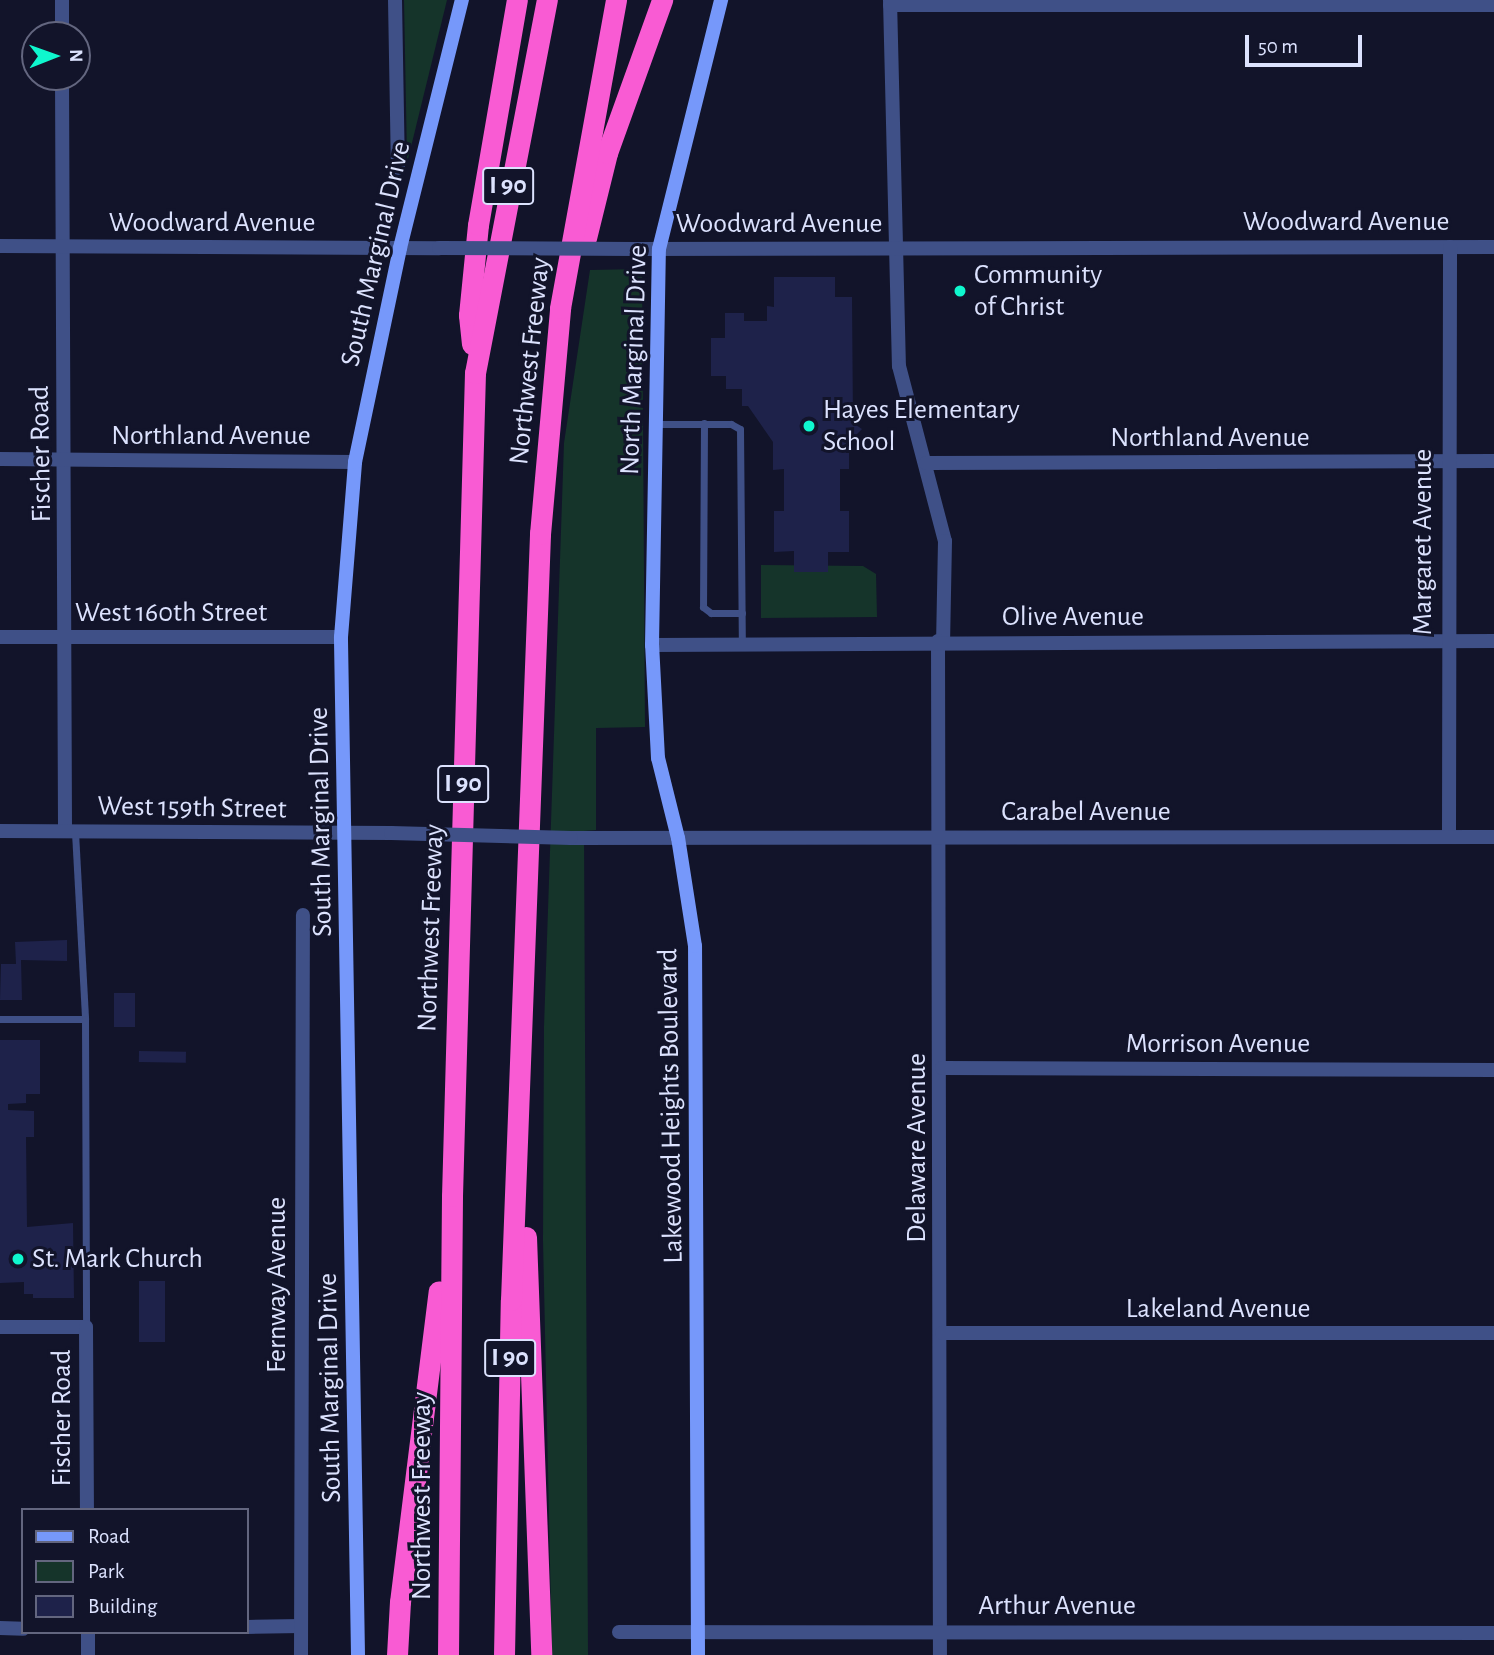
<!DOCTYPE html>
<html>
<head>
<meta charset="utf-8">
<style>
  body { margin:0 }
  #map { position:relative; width:1494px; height:1655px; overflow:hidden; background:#12142a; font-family:"Alegreya Sans",sans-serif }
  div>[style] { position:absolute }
  .green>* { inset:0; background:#15342a }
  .building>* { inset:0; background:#1e224a; transform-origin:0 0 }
  .lane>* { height:7px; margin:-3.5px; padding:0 3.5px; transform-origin:3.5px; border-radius:3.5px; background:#3f5087 }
  .street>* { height:14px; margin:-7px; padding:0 7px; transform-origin:7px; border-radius:7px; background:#3f5087 }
  .secondary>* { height:14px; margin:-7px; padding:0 7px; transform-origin:7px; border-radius:7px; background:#7698fa }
  .highway>* { height:21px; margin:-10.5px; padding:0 10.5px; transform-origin:10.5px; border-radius:10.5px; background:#f95bd3 }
  .street-bridge>* { height:14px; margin:-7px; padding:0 7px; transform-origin:7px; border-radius:7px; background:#3f5087 }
  .dots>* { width:19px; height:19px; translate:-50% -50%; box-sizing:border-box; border:4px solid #12142a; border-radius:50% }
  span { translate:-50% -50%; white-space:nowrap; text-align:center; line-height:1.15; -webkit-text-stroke:6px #12142a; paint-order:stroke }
  .shield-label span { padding:2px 5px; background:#12142a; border:2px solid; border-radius:5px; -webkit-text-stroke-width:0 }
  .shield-label { font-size:26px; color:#dce2fe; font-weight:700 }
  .street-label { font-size:28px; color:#dce2fe }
  .poi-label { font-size:28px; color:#dce2fe }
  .left { translate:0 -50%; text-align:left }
  .legend { position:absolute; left:21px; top:1508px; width:228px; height:126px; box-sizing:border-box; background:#12142a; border:2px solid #63667f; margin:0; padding:9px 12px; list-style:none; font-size:21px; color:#dce2fe }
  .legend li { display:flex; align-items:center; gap:14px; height:35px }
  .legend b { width:35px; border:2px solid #63667f }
  .north { position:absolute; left:21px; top:21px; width:70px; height:70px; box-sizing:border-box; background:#12142a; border:2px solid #63667f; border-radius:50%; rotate:89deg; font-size:19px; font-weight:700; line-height:28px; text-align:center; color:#dce2fe }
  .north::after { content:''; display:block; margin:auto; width:24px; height:32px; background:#0ff7ce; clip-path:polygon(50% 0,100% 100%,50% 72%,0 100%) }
  .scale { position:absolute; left:1245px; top:35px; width:117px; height:32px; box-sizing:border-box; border:4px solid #dce2fe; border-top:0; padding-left:9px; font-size:21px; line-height:24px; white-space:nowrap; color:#dce2fe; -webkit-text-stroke:5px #12142a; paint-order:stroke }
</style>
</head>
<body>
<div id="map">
  <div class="green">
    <div style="clip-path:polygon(404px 0,447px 0,408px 159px,407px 158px)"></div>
    <div style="clip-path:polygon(642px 269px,645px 727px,596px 728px,596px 830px,584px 831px,588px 1655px,552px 1655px,543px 1240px,544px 1027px,564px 443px,590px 270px)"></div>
    <div style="clip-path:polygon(761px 565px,863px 566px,876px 574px,877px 617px,761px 618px)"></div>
  </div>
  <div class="building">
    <div style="clip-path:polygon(774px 277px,835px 277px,835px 297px,852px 297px,853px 423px,862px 429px,849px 442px,849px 469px,840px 469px,840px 511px,849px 511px,849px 552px,828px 552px,828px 572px,794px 572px,794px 551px,774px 552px,774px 511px,784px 511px,784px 469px,773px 470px,773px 442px,748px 406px,742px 406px,742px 389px,726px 389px,726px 376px,711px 376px,711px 338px,725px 338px,725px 313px,744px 313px,744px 321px,767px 321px,767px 306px,774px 307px)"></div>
    <div style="clip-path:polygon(67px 940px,67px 961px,21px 960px,22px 1000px,0 1000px,1px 964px,16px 964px,15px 942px)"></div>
    <div style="left:114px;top:993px;width:21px;height:34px"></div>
    <div style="clip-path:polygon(0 1040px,40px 1040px,40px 1094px,26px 1094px,26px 1103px,8px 1104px,8px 1110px,34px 1111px,34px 1137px,26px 1137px,27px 1227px,73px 1223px,74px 1298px,33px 1298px,33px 1294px,24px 1294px,24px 1282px,0 1283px)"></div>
    <div style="left:139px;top:1051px;width:47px;height:11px;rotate:1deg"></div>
    <div style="left:139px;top:1281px;width:26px;height:61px"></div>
  </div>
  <div class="lane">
    <div style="left:704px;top:423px;width:184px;rotate:90.3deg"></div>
    <div style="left:703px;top:607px;width:10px;rotate:37deg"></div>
    <div style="left:711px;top:613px;width:31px"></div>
    <div style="left:655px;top:424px;width:76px"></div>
    <div style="left:731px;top:424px;width:10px;rotate:29deg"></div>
    <div style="left:740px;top:429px;width:215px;rotate:89.5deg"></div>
    <div style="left:75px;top:832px;width:187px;rotate:86.9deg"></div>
    <div style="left:0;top:1019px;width:85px"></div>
    <div style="left:85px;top:1019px;width:308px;rotate:89.8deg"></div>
  </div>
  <div class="street">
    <div style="left:62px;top:0;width:35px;rotate:90deg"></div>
    <div style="left:395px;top:0;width:168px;rotate:89deg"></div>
    <div style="left:890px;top:0;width:366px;rotate:88.6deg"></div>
    <div style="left:899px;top:366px;width:181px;rotate:75.3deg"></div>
    <div style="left:945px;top:541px;width:100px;rotate:91.1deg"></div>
    <div style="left:890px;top:5px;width:604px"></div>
    <div style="left:62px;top:77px;width:754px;rotate:89.77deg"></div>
    <div style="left:0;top:246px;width:439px;rotate:0.3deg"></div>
    <div style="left:635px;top:249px;width:859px;rotate:-0.13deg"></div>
    <div style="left:0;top:459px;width:355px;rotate:0.5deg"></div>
    <div style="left:926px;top:463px;width:568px;rotate:-0.2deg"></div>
    <div style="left:0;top:637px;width:341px"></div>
    <div style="left:938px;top:641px;width:1014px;rotate:89.89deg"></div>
    <div style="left:652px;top:645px;width:842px;rotate:-0.27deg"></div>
    <div style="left:0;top:831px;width:391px;rotate:0.3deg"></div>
    <div style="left:1449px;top:837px;width:590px;rotate:-89.9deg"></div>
    <div style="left:571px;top:838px;width:923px;rotate:-0.06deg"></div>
    <div style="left:942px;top:1068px;width:552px;rotate:0.21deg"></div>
    <div style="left:0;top:1327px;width:86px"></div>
    <div style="left:86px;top:1327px;width:183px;rotate:89.7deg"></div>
    <div style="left:942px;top:1333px;width:552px"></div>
    <div style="left:247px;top:1627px;width:54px;rotate:-1.1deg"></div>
    <div style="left:0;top:1628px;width:23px;rotate:2deg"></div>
    <div style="left:88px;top:1632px;width:23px;rotate:90deg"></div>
    <div style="left:619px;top:1632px;width:875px;rotate:0.07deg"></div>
    <div style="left:301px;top:1655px;width:740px;rotate:-89.85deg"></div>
  </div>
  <div class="secondary">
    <div style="left:358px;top:1655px;width:1018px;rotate:-90.96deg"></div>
    <div style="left:341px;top:637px;width:176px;rotate:-85.4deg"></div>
    <div style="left:355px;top:462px;width:219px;rotate:-78.1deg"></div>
    <div style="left:400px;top:248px;width:256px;rotate:-76deg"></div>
    <div style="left:698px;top:1655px;width:709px;rotate:-90.24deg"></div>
    <div style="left:695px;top:946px;width:109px;rotate:-98.9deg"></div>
    <div style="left:678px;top:838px;width:82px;rotate:-104deg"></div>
    <div style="left:658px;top:758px;width:113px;rotate:-93deg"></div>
    <div style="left:652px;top:645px;width:396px;rotate:-89deg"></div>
    <div style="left:659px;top:249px;width:257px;rotate:-76deg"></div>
  </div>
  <div class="highway">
    <div style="left:586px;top:238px;width:88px;rotate:-76.1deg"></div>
    <div style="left:607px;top:153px;width:163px;rotate:-70.2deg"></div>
    <div style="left:472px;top:344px;width:29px;rotate:-96deg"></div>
    <div style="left:469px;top:315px;width:90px;rotate:-84.3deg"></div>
    <div style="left:478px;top:225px;width:228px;rotate:-80.2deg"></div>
    <div style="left:526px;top:1237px;width:418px;rotate:87.9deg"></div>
    <div style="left:397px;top:1655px;width:53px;rotate:-86.8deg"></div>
    <div style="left:400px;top:1602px;width:313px;rotate:-82.9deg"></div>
    <div style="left:448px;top:1655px;width:459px;rotate:-89.5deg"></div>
    <div style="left:452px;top:1196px;width:823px;rotate:-88.4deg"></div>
    <div style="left:475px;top:373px;width:380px;rotate:-79.1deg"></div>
    <div style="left:504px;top:1655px;width:355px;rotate:-88.9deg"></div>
    <div style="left:511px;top:1300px;width:767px;rotate:-87.83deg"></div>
    <div style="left:540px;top:534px;width:227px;rotate:-84.9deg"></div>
    <div style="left:560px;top:308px;width:313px;rotate:-79.7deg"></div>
  </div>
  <div class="street-bridge">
    <div style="left:439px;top:248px;width:196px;rotate:0.3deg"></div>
    <div style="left:391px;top:833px;width:180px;rotate:1.6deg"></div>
  </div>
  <div class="dots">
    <div style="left:960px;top:291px;background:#0ff7ce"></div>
    <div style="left:809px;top:426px;background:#0ff7ce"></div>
    <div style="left:18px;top:1259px;background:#0ff7ce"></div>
  </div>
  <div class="shield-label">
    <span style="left:508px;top:186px">I 90</span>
    <span style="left:463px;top:784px">I 90</span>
    <span style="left:510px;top:1358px">I 90</span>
  </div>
  <div class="street-label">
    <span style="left:1346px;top:222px">Woodward Avenue</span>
    <span style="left:212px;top:223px">Woodward Avenue</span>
    <span style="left:779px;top:224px">Woodward Avenue</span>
    <span style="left:376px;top:254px;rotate:-77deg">South Marginal Drive</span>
    <span style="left:634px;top:360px;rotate:-88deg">North Marginal Drive</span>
    <span style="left:530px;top:361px;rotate:-84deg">Northwest Freeway</span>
    <span style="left:211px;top:436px">Northland Avenue</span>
    <span style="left:1210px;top:438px">Northland Avenue</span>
    <span style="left:41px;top:454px;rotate:-91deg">Fischer Road</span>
    <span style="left:1423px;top:542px;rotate:-90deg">Margaret Avenue</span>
    <span style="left:171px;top:613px">West 160th Street</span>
    <span style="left:1073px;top:617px">Olive Avenue</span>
    <span style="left:192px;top:808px;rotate:1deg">West 159th Street</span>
    <span style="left:1086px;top:812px">Carabel Avenue</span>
    <span style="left:321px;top:822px;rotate:-91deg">South Marginal Drive</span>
    <span style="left:431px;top:928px;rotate:-88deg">Northwest Freeway</span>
    <span style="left:1218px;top:1044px">Morrison Avenue</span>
    <span style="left:671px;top:1106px;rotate:-91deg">Lakewood Heights Boulevard</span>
    <span style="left:917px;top:1148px;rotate:-90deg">Delaware Avenue</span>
    <span style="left:277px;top:1285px;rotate:-90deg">Fernway Avenue</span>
    <span style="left:1218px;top:1309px">Lakeland Avenue</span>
    <span style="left:330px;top:1388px;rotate:-91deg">South Marginal Drive</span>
    <span style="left:62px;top:1418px;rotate:-90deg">Fischer Road</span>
    <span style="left:422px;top:1496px;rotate:-90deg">Northwest Freeway</span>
    <span style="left:1057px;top:1606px">Arthur Avenue</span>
  </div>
  <div class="poi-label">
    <span class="left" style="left:974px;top:291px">Community<br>of Christ</span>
    <span class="left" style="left:823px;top:426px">Hayes Elementary<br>School</span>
    <span class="left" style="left:32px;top:1259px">St. Mark Church</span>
  </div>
  <ul class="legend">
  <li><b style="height:9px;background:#7698fa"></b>Road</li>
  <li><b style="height:19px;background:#15342a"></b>Park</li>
  <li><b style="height:19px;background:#1e224a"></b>Building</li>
  </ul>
  <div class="north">N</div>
  <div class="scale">50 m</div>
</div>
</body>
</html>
